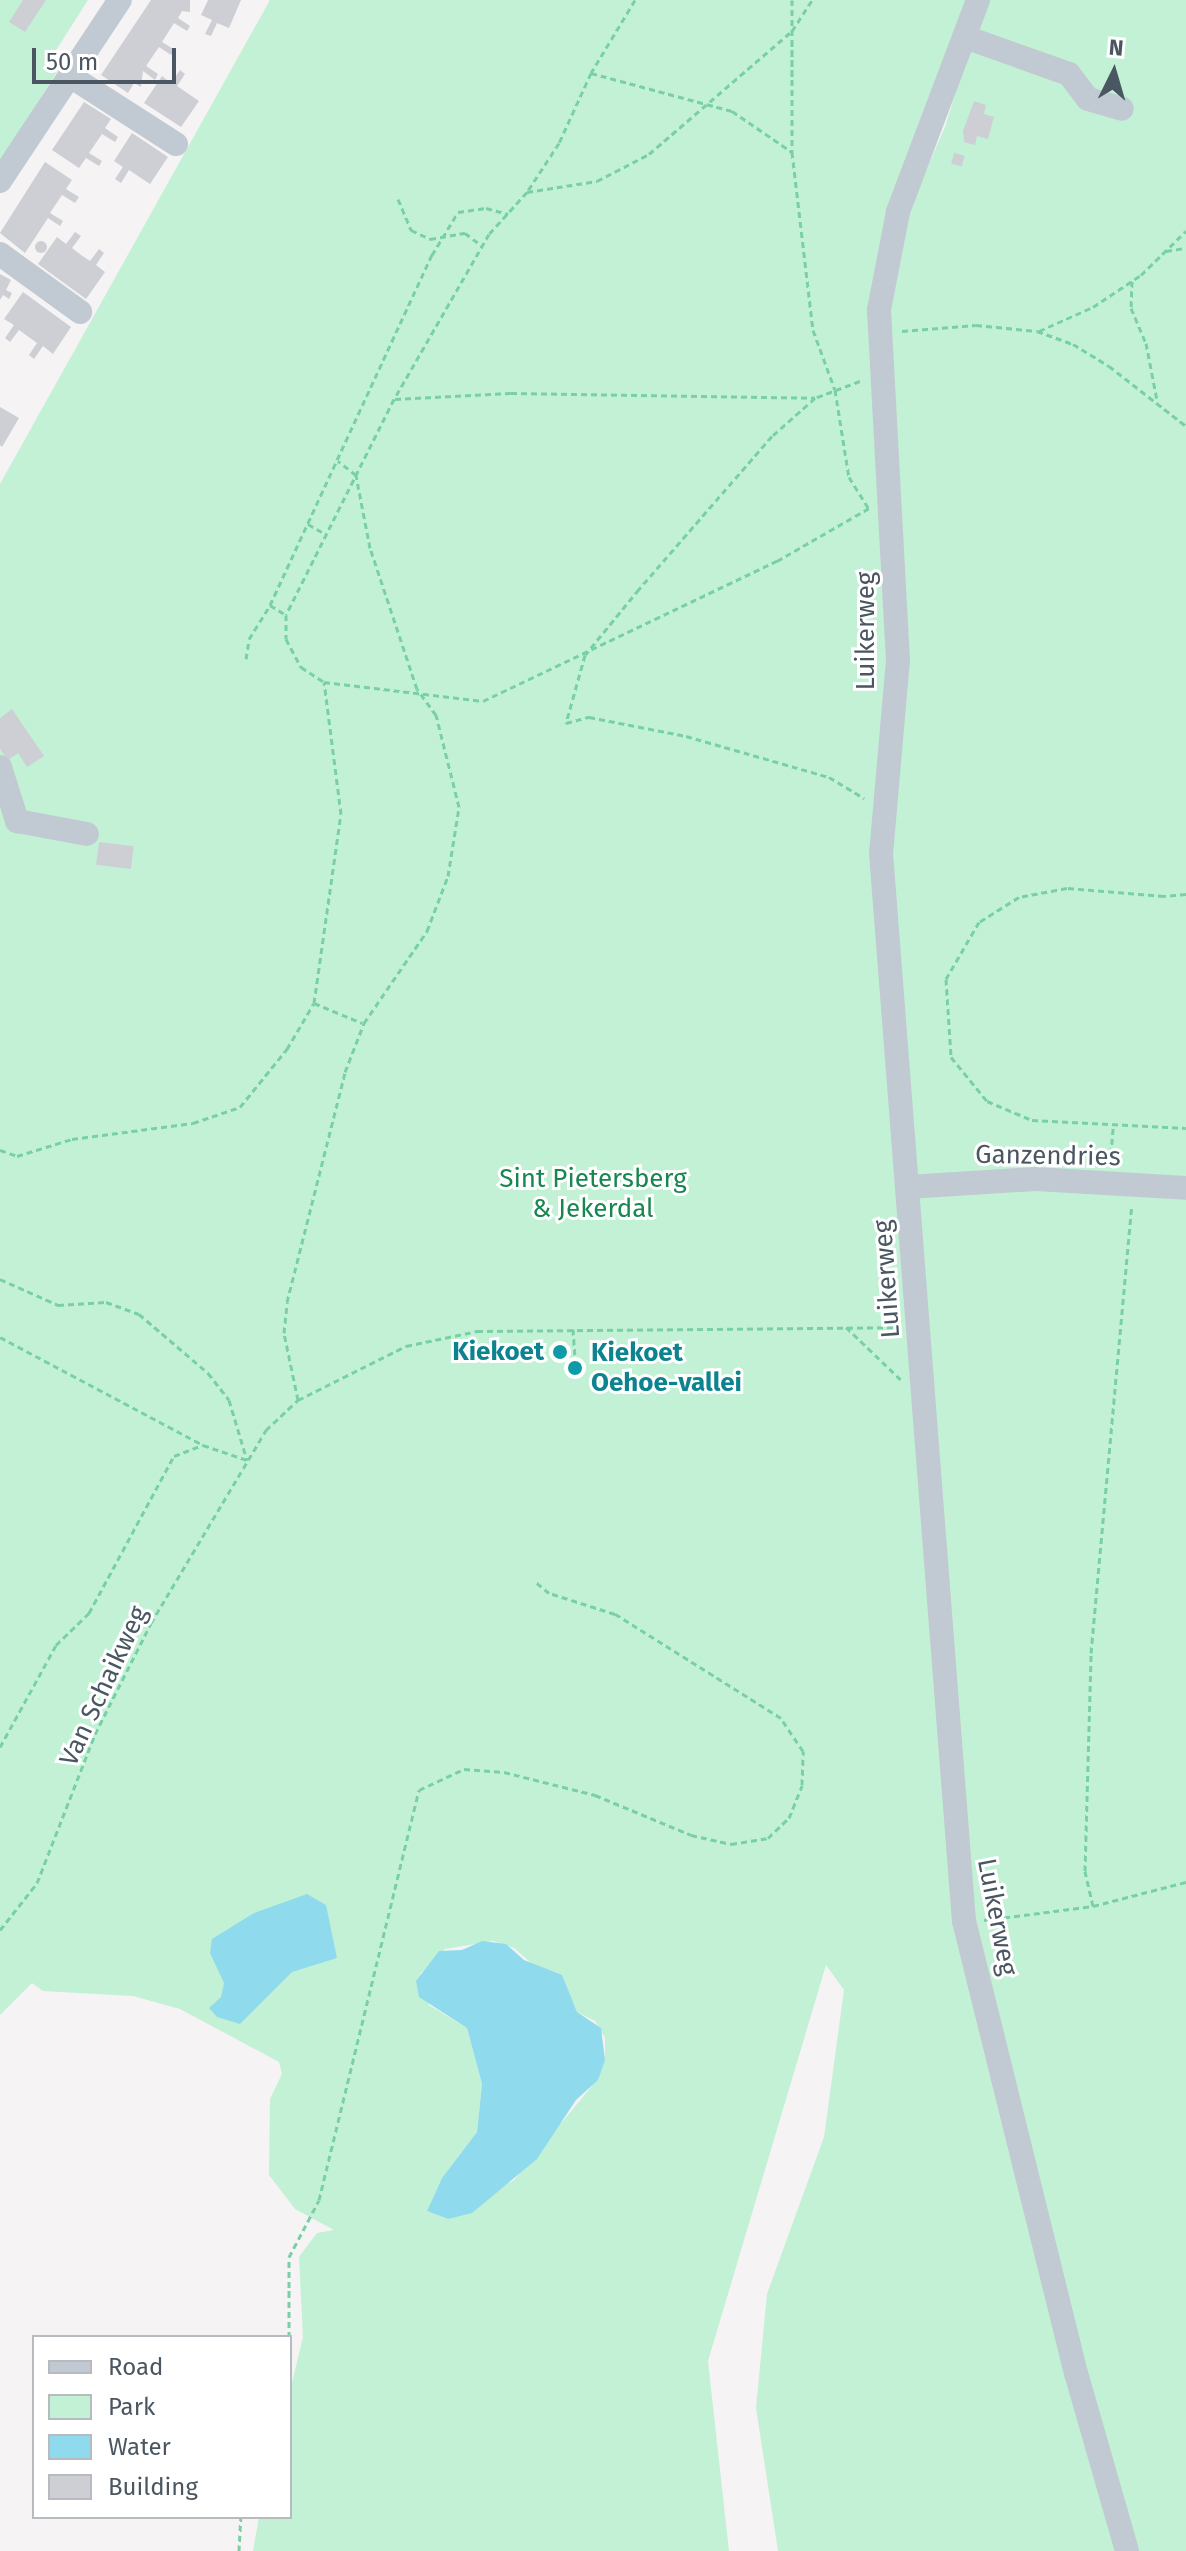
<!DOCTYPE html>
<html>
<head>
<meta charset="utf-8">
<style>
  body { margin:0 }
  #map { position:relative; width:1186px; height:2551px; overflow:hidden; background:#f5f3f3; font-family:"Fira Sans",sans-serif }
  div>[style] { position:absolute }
  .green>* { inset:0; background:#c3f1d5 }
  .water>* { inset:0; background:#90daee }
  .building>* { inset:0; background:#cdcfd5; transform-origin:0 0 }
  .round { border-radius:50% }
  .path>* { height:3px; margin-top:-1.5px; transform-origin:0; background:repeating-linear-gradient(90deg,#7ad0a6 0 6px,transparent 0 10px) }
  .minor>* { height:24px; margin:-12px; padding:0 12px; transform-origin:12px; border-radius:12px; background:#c1cad2 }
  .dots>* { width:22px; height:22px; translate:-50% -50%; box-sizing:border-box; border:4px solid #fff; border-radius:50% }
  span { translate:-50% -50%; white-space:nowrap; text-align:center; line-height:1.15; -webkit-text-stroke:6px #fff; paint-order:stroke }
  .street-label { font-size:26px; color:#4a5661 }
  .park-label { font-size:26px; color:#17864f }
  .culture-label { font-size:26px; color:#0d838f; font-weight:700 }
  .right { translate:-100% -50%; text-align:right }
  .left { translate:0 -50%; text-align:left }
  .legend { position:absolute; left:32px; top:2335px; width:260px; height:184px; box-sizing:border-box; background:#fff; border:2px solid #b7bbc0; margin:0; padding:10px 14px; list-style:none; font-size:24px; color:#4a5661 }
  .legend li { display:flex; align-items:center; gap:16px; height:40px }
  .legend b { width:40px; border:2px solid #b7bbc0 }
  .north { position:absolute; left:1074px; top:32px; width:80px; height:80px; -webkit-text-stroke:6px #fff; paint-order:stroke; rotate:5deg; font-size:22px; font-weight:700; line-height:32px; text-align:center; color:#4a5661 }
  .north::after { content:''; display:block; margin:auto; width:28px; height:36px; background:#4a5661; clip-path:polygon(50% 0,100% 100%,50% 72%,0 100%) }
  .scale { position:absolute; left:32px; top:48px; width:144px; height:36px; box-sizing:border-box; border:4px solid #4a5661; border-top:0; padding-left:10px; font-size:24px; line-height:28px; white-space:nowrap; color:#4a5661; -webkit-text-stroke:6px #fff; paint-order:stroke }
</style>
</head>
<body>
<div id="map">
  <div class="green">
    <div style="clip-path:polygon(0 0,88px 0,48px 63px,58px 70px,0 163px)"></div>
    <div style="clip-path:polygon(evenodd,270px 0,968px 0,916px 193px,945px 127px,984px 0,1186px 0,1186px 2551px,778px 2551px,756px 2408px,767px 2294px,824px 2137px,844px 1990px,826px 1965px,708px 2361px,729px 2551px,253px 2551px,259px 2517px,290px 2517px,290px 2391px,303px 2337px,299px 2257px,317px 2233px,334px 2230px,295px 2209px,269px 2175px,270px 2099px,282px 2074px,279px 2062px,180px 2009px,133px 1996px,43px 1991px,32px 1983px,0 2015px,0 484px,270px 0,493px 1941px,514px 1948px,571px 1998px,577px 2012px,595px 2021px,605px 2038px,605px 2060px,592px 2086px,514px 2180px,448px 2219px,427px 2211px,442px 2178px,477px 2132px,482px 2084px,467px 2028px,429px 2005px,420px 1974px,445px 1949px,493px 1941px)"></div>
  </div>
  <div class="water">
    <div style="clip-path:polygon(307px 1894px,326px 1905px,337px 1958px,292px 1972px,240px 2024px,217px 2017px,209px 2008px,221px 1997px,224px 1983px,210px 1953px,212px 1939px,254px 1913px)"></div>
    <div style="clip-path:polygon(482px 1941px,506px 1944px,524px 1960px,562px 1975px,577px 2012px,601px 2028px,605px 2060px,598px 2080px,576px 2100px,537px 2159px,472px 2213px,448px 2219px,427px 2211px,442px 2178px,477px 2132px,482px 2084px,467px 2028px,419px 1997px,416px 1981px,439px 1951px,462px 1950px)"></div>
  </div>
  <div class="building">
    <div style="clip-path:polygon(23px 0,46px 0,25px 32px,9px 22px)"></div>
    <div style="clip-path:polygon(151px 0,190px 0,190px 12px,182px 11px,178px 18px,190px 26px,187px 31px,174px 23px,162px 42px,175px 50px,171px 55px,159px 47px,146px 66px,158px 74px,155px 80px,143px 71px,141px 87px,134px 83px,128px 93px,101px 75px)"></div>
    <div style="clip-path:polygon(208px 0,241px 0,229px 28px,217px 23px,211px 36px,205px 34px,212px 20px,201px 15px)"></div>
    <div style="clip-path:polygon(180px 70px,185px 74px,177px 86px,199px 101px,181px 127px,144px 103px,162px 76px,171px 83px)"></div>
    <div style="clip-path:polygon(974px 101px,986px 105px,984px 114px,994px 117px,988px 139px,977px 136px,975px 145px,964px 142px,963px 131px)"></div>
    <div style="clip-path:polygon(84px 102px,111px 119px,105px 128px,118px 137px,115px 142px,102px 134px,89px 153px,102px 161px,99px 166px,86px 158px,79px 168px,52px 150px)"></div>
    <div style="clip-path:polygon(132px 133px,168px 157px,150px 184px,129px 170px,121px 183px,115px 179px,123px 167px,114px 161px)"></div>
    <div style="left:954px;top:153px;width:11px;height:11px;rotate:15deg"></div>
    <div style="clip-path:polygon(45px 162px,72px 180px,66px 189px,79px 197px,75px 203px,62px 195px,50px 213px,63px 221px,60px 226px,48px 218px,25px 253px,0 233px)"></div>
    <div style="clip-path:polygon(75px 232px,81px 236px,72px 248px,81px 255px,90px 261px,99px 249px,104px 253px,96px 265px,105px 272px,86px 299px,38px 264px,57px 237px,66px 244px)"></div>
    <div class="round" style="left:35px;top:241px;width:12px;height:12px"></div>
    <div style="clip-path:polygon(0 274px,11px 280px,6px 290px,12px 293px,9px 299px,3px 295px,0 300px)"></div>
    <div style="clip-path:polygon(23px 292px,71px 327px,53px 354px,43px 346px,34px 359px,29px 355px,37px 343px,19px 330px,10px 342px,5px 338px,14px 325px,4px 319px)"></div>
    <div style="clip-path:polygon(0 407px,19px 418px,2px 447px,0 445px)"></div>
    <div style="clip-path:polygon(12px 709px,44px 756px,27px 767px,18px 753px,8px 760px,0 749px,0 718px)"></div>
    <div style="left:99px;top:842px;width:35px;height:23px;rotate:7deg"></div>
  </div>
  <div class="path">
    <div style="left:635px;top:0;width:85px;rotate:121.1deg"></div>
    <div style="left:591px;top:73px;width:77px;rotate:114.6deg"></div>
    <div style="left:559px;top:143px;width:59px;rotate:123.1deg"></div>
    <div style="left:527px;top:192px;width:57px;rotate:132.1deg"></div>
    <div style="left:489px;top:234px;width:190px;rotate:119.9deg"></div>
    <div style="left:394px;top:399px;width:241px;rotate:116.6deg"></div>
    <div style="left:286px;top:615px;width:24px;rotate:90deg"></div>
    <div style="left:286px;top:639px;width:32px;rotate:62deg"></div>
    <div style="left:301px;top:667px;width:27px;rotate:33deg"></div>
    <div style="left:324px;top:682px;width:160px;rotate:6.8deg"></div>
    <div style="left:483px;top:701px;width:326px;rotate:-25.5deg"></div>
    <div style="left:777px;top:561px;width:106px;rotate:-29.9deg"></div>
    <div style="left:792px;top:0;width:152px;rotate:90deg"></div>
    <div style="left:792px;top:152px;width:179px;rotate:83.3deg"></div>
    <div style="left:813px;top:330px;width:64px;rotate:69.9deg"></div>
    <div style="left:835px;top:390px;width:88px;rotate:80.9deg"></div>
    <div style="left:849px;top:477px;width:36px;rotate:58deg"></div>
    <div style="left:591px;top:73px;width:146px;rotate:15.1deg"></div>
    <div style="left:732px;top:111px;width:73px;rotate:34.3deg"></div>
    <div style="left:527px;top:192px;width:71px;rotate:-8.9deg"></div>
    <div style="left:597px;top:181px;width:59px;rotate:-27.4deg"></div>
    <div style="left:649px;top:154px;width:189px;rotate:-40.7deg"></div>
    <div style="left:792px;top:31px;width:37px;rotate:-57deg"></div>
    <div style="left:398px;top:199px;width:34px;rotate:67deg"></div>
    <div style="left:411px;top:230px;width:21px;rotate:25deg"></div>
    <div style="left:430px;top:239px;width:36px;rotate:-10deg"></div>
    <div style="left:465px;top:233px;width:21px;rotate:37deg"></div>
    <div style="left:1166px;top:251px;width:20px;rotate:-9deg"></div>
    <div style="left:1132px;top:281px;width:27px;rotate:92deg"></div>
    <div style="left:1131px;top:308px;width:38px;rotate:67deg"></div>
    <div style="left:1146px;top:343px;width:58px;rotate:79.1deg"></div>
    <div style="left:902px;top:331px;width:74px;rotate:-4.6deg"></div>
    <div style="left:976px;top:325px;width:61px;rotate:5.6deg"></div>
    <div style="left:1037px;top:331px;width:38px;rotate:20deg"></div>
    <div style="left:1073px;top:344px;width:42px;rotate:31.4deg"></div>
    <div style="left:1109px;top:366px;width:98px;rotate:37.9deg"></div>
    <div style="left:1039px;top:331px;width:59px;rotate:-24deg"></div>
    <div style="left:1093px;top:307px;width:58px;rotate:-33.7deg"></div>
    <div style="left:1141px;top:275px;width:63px;rotate:-44.4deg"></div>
    <div style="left:860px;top:381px;width:48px;rotate:159.3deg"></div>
    <div style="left:815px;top:398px;width:57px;rotate:138.5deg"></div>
    <div style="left:772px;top:436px;width:203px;rotate:131deg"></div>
    <div style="left:639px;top:589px;width:85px;rotate:129.3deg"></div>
    <div style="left:585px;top:655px;width:71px;rotate:105.6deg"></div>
    <div style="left:566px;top:723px;width:24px;rotate:-15deg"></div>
    <div style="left:589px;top:717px;width:99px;rotate:11.1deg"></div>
    <div style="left:686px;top:736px;width:149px;rotate:16deg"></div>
    <div style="left:829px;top:777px;width:41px;rotate:31deg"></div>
    <div style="left:395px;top:399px;width:116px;rotate:-3deg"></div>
    <div style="left:511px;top:393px;width:304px;rotate:0.9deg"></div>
    <div style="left:308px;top:524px;width:20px;rotate:30deg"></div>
    <div style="left:270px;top:605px;width:19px;rotate:32deg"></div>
    <div style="left:246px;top:659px;width:20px;rotate:-81deg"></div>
    <div style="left:249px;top:639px;width:40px;rotate:-58deg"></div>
    <div style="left:270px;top:605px;width:386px;rotate:-65.2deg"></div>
    <div style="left:432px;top:255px;width:50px;rotate:-58.8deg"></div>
    <div style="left:458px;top:212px;width:28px;rotate:-8deg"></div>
    <div style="left:486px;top:208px;width:23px;rotate:15deg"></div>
    <div style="left:1186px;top:894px;width:22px;rotate:175deg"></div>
    <div style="left:1164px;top:896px;width:97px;rotate:-175.3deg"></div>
    <div style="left:1067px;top:888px;width:49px;rotate:169.4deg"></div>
    <div style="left:1019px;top:897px;width:47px;rotate:148deg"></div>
    <div style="left:979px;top:922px;width:66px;rotate:120.1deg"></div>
    <div style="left:946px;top:979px;width:78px;rotate:86.3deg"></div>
    <div style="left:951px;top:1057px;width:57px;rotate:50.7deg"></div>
    <div style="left:987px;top:1101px;width:49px;rotate:22.9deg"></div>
    <div style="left:1032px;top:1120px;width:154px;rotate:3deg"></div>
    <div style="left:314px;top:1003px;width:52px;rotate:22.6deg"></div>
    <div style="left:0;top:1150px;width:18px;rotate:19deg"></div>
    <div style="left:17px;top:1156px;width:58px;rotate:-17.2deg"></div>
    <div style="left:72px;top:1139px;width:122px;rotate:-7.5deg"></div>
    <div style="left:193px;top:1123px;width:50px;rotate:-18.8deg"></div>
    <div style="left:240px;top:1107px;width:75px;rotate:-51deg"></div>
    <div style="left:287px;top:1049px;width:53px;rotate:-59.6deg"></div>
    <div style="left:314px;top:1003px;width:191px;rotate:-81.9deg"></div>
    <div style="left:341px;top:814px;width:133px;rotate:-97.3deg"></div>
    <div style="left:1110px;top:1164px;width:36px;rotate:-85deg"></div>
    <div style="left:0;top:1279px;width:64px;rotate:24.1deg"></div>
    <div style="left:58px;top:1305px;width:48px;rotate:-3.6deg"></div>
    <div style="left:106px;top:1302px;width:35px;rotate:20deg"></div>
    <div style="left:139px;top:1314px;width:91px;rotate:40.5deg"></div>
    <div style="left:208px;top:1373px;width:34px;rotate:52deg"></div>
    <div style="left:229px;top:1400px;width:63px;rotate:73.3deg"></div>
    <div style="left:846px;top:1327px;width:76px;rotate:43.9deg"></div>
    <div style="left:573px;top:1329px;width:30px;rotate:86deg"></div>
    <div style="left:0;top:1337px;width:230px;rotate:28deg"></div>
    <div style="left:203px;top:1445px;width:46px;rotate:18.8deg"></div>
    <div style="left:298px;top:1400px;width:68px;rotate:-101.8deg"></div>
    <div style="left:284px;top:1333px;width:31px;rotate:-84deg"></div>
    <div style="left:287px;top:1302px;width:237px;rotate:-75.8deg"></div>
    <div style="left:345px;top:1072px;width:53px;rotate:-68.8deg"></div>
    <div style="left:364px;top:1023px;width:112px;rotate:-55.6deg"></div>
    <div style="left:427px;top:931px;width:59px;rotate:-69.1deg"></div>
    <div style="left:448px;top:876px;width:70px;rotate:-80.9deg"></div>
    <div style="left:459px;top:807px;width:95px;rotate:-104deg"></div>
    <div style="left:436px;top:715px;width:32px;rotate:-126deg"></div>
    <div style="left:417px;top:689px;width:149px;rotate:-108.4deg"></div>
    <div style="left:370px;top:548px;width:74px;rotate:-100.9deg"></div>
    <div style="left:356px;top:475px;width:23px;rotate:-142deg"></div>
    <div style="left:0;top:1747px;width:116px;rotate:-61.2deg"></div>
    <div style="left:56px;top:1645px;width:46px;rotate:-44.1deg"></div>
    <div style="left:89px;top:1613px;width:179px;rotate:-61.6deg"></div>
    <div style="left:174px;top:1456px;width:31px;rotate:-21deg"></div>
    <div style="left:1093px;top:1906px;width:36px;rotate:-103deg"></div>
    <div style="left:1085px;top:1871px;width:218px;rotate:-88.4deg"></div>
    <div style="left:1091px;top:1653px;width:450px;rotate:-84.8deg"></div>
    <div style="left:984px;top:1920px;width:110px;rotate:-7.3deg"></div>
    <div style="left:1093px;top:1906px;width:96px;rotate:-14.5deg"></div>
    <div style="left:0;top:1930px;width:60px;rotate:-51.8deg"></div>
    <div style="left:37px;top:1883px;width:160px;rotate:-68.7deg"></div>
    <div style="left:95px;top:1734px;width:124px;rotate:-63.2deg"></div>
    <div style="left:151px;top:1623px;width:225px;rotate:-59.2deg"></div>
    <div style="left:266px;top:1430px;width:44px;rotate:-43.2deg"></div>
    <div style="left:298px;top:1400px;width:121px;rotate:-26.6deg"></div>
    <div style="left:406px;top:1346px;width:73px;rotate:-11.9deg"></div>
    <div style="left:477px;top:1331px;width:418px;rotate:-0.5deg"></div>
    <div style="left:289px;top:2337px;width:80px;rotate:-90deg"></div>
    <div style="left:289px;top:2257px;width:64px;rotate:-62.2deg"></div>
    <div style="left:319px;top:2200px;width:422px;rotate:-76.3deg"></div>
    <div style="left:419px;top:1790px;width:50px;rotate:-25deg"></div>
    <div style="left:464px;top:1769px;width:40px;rotate:4.3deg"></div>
    <div style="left:504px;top:1772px;width:94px;rotate:14.2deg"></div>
    <div style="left:595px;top:1795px;width:104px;rotate:22.6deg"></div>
    <div style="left:691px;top:1835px;width:41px;rotate:12.7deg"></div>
    <div style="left:731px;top:1844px;width:37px;rotate:-9deg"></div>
    <div style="left:768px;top:1838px;width:29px;rotate:-44deg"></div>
    <div style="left:789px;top:1818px;width:35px;rotate:-68deg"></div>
    <div style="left:802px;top:1785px;width:34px;rotate:-88deg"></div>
    <div style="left:803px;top:1751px;width:40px;rotate:-124deg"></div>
    <div style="left:781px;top:1718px;width:196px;rotate:-147.9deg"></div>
    <div style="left:615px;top:1614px;width:69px;rotate:-162.3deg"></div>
    <div style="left:549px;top:1593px;width:17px;rotate:-140deg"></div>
    <div style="left:239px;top:2551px;width:34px;rotate:-87deg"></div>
  </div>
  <div class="minor">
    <div style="left:978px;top:0;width:227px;rotate:110.7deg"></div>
    <div style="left:898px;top:212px;width:100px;rotate:101deg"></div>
    <div style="left:879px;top:310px;width:351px;rotate:86.9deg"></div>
    <div style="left:898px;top:660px;width:194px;rotate:95deg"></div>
    <div style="left:881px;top:853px;width:1071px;rotate:85.56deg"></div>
    <div style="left:964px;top:1921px;width:466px;rotate:76.1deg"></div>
    <div style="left:1076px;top:2373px;width:185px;rotate:74deg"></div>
    <div style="left:965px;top:37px;width:110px;rotate:19.6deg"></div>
    <div style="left:1069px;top:74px;width:31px;rotate:53deg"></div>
    <div style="left:1088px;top:99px;width:35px;rotate:16deg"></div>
    <div style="left:70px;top:76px;width:126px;rotate:32.7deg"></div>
    <div style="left:0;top:181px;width:217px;rotate:-56.5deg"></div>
    <div style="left:0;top:254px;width:99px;rotate:35.9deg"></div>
    <div style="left:0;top:767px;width:57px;rotate:72.5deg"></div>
    <div style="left:17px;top:821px;width:71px;rotate:10.5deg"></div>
    <div style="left:908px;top:1187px;width:128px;rotate:-3.6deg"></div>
    <div style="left:1036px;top:1179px;width:150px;rotate:3.4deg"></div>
  </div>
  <div class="dots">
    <div style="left:560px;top:1352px;background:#0f9aa8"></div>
    <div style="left:575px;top:1368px;background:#0f9aa8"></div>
  </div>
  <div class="street-label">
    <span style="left:866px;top:631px;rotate:-90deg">Luikerweg</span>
    <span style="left:1048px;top:1156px;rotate:1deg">Ganzendries</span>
    <span style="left:887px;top:1279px;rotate:-94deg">Luikerweg</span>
    <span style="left:104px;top:1686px;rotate:-65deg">Van Schaikweg</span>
    <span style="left:997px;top:1917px;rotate:79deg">Luikerweg</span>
  </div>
  <div class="park-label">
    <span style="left:593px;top:1194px">Sint Pietersberg<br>&amp; Jekerdal</span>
  </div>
  <div class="culture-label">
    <span class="right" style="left:544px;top:1352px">Kiekoet</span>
    <span class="left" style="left:591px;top:1368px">Kiekoet<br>Oehoe-vallei</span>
  </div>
  <ul class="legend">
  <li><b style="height:10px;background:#c1cad2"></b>Road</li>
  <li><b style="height:22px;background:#c3f1d5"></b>Park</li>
  <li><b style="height:22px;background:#90daee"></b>Water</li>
  <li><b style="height:22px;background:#cdcfd5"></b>Building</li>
  </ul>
  <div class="north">N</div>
  <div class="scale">50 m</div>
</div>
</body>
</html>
